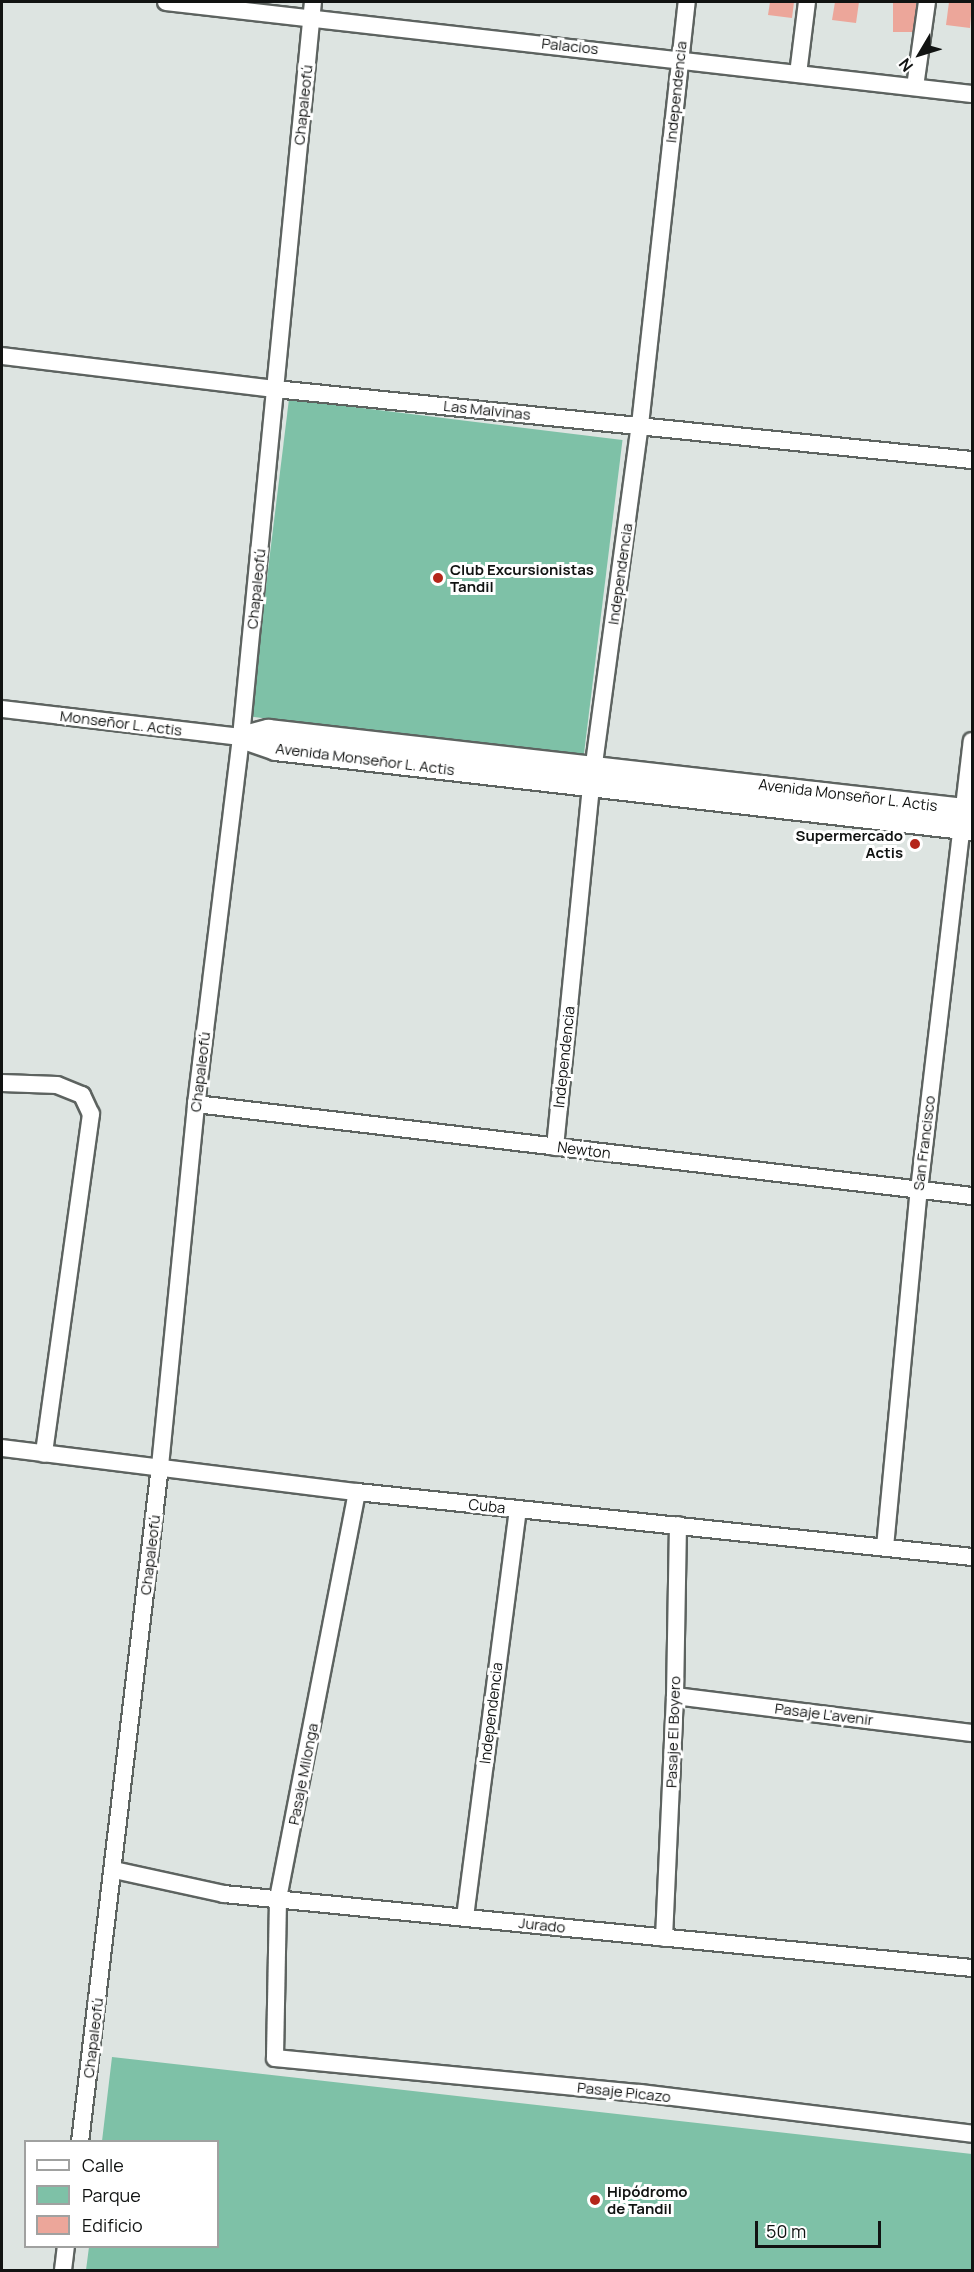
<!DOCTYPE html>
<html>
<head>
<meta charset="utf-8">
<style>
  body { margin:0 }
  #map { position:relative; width:974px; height:2272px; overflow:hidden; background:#dde4e1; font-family:Manrope,sans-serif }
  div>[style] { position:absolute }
  .green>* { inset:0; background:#7ec1a7; transform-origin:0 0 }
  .building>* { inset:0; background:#eca69a; transform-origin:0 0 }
  .roads { filter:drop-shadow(2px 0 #5d6360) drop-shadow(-2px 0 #5d6360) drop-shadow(0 2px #5d6360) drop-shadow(0 -2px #5d6360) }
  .minor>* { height:16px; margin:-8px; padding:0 8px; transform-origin:8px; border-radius:8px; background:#fff }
  .major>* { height:21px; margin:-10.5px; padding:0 10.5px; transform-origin:10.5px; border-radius:10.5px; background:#fff }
  .dots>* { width:16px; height:16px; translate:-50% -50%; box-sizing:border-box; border:3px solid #fff; border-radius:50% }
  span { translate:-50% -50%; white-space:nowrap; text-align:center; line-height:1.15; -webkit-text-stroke:6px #fff; paint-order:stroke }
  .street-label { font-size:15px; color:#111312 }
  .poi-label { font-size:15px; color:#111312; font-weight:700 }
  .left { translate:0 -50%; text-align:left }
  .right { translate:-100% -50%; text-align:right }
  .frame { position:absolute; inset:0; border:3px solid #111312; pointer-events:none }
  .legend { position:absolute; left:24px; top:2140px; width:195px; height:108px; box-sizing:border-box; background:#fff; border:2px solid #a0a1a0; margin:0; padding:8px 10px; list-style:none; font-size:18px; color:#111312 }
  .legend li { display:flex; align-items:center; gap:12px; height:30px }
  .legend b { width:30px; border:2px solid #a0a1a0 }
  .north { position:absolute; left:890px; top:24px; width:60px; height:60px; -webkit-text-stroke:4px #fff; paint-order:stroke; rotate:232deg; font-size:16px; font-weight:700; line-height:24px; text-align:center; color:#111312 }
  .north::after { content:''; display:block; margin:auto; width:21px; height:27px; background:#111312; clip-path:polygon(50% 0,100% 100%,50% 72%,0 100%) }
  .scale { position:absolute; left:755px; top:2221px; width:126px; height:27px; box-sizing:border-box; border:3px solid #111312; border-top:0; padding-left:8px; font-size:18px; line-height:21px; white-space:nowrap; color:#111312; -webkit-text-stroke:4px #fff; paint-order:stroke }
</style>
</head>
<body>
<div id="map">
  <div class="green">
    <div style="left:289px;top:399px;width:336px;height:320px;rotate:7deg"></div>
    <div style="clip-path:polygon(112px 2057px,972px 2154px,972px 2270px,86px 2270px,89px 2247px,218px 2246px,218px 2142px,102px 2141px)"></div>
  </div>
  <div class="building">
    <div style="clip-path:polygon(770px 2px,794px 2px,792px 18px,768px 15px)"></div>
    <div style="clip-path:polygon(835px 2px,859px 2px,856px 23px,832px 20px)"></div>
    <div style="left:893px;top:2px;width:23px;height:30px"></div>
    <div style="clip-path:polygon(949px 2px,972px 2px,970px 28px,946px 25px)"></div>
  </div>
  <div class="roads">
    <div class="minor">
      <div style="left:166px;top:2px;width:811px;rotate:6.51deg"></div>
      <div style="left:798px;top:74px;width:73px;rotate:-82.9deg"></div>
      <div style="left:915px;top:87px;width:86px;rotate:-82deg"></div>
      <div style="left:2px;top:356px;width:275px;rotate:6.9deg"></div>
      <div style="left:275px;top:389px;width:701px;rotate:5.82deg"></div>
      <div style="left:2px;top:709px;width:241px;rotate:6.7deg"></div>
      <div style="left:2px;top:1083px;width:55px;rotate:2.1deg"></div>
      <div style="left:57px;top:1085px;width:27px;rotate:22deg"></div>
      <div style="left:82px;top:1095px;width:21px;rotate:65deg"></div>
      <div style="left:91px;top:1114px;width:343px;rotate:97.9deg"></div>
      <div style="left:196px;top:1104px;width:781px;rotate:6.76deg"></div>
      <div style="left:555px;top:1147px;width:363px;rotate:-84.3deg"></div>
      <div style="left:591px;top:786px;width:364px;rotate:-82.3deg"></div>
      <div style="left:640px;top:425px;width:426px;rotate:-83.7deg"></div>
      <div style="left:2px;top:1448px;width:358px;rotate:7.1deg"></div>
      <div style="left:357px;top:1492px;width:618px;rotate:6.03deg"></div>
      <div style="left:357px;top:1492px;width:416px;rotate:101deg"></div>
      <div style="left:278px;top:1900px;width:158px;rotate:91.1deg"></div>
      <div style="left:275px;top:2058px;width:367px;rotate:5.5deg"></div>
      <div style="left:640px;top:2093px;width:335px;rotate:7deg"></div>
      <div style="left:885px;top:1547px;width:359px;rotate:-84.6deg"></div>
      <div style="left:919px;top:1190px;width:452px;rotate:-83.3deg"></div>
      <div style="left:675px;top:1696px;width:299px;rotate:7.1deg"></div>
      <div style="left:114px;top:1870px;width:113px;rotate:12.3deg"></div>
      <div style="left:224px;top:1894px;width:752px;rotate:5.65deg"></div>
      <div style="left:465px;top:1917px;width:411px;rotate:-82.6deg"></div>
      <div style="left:664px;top:1938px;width:242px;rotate:-87.4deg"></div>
      <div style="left:675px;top:1696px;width:171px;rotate:-89deg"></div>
      <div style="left:80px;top:2142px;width:681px;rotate:-83.25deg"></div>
      <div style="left:160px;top:1466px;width:364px;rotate:-84.3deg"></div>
      <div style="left:196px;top:1104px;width:370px;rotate:-83deg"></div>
      <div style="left:241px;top:737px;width:739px;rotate:-84.41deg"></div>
      <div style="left:63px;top:2270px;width:24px;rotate:-83deg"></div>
    </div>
    <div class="major">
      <div style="left:241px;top:737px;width:36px;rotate:19deg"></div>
      <div style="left:275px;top:749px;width:702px;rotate:6.55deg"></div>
      <div style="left:241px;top:737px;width:28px;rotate:-15deg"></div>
      <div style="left:268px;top:730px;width:709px;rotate:6.48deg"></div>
    </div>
  </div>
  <div class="dots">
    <div style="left:438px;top:578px;background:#b4261a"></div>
    <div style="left:915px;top:844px;background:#b4261a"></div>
    <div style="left:595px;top:2200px;background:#b4261a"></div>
  </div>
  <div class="street-label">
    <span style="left:570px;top:46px;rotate:6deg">Palacios</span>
    <span style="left:676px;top:92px;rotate:-84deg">Independencia</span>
    <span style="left:303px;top:105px;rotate:-84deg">Chapaleofú</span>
    <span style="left:487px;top:410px;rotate:6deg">Las Malvinas</span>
    <span style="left:620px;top:574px;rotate:-82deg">Independencia</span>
    <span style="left:256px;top:589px;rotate:-84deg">Chapaleofú</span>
    <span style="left:121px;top:723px;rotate:7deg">Monseñor L. Actis</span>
    <span style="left:365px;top:759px;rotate:7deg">Avenida Monseñor L. Actis</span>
    <span style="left:848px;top:795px;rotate:7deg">Avenida Monseñor L. Actis</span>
    <span style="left:564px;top:1057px;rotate:-84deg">Independencia</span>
    <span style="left:200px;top:1072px;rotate:-83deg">Chapaleofú</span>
    <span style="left:924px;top:1143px;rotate:-83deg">San Francisco</span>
    <span style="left:584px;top:1150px;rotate:7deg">Newton</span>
    <span style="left:487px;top:1506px;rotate:6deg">Cuba</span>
    <span style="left:150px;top:1555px;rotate:-83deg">Chapaleofú</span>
    <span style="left:491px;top:1713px;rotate:-83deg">Independencia</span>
    <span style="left:824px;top:1714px;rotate:7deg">Pasaje L'avenir</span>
    <span style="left:673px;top:1732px;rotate:-88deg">Pasaje El Boyero</span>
    <span style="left:303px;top:1774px;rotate:-79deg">Pasaje Milonga</span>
    <span style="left:542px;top:1925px;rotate:6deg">Jurado</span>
    <span style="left:93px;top:2038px;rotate:-83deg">Chapaleofú</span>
    <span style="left:624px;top:2092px;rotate:6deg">Pasaje Picazo</span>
  </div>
  <div class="poi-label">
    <span class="left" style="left:450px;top:578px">Club Excursionistas<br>Tandil</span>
    <span class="right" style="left:903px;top:844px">Supermercado<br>Actis</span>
    <span class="left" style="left:607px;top:2200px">Hipódromo<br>de Tandil</span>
  </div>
  <div class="frame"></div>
  <ul class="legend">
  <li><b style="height:8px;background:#fff"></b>Calle</li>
  <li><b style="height:16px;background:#7ec1a7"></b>Parque</li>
  <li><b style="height:16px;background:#eca69a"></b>Edificio</li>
  </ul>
  <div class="north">N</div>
  <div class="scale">50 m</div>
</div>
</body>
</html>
